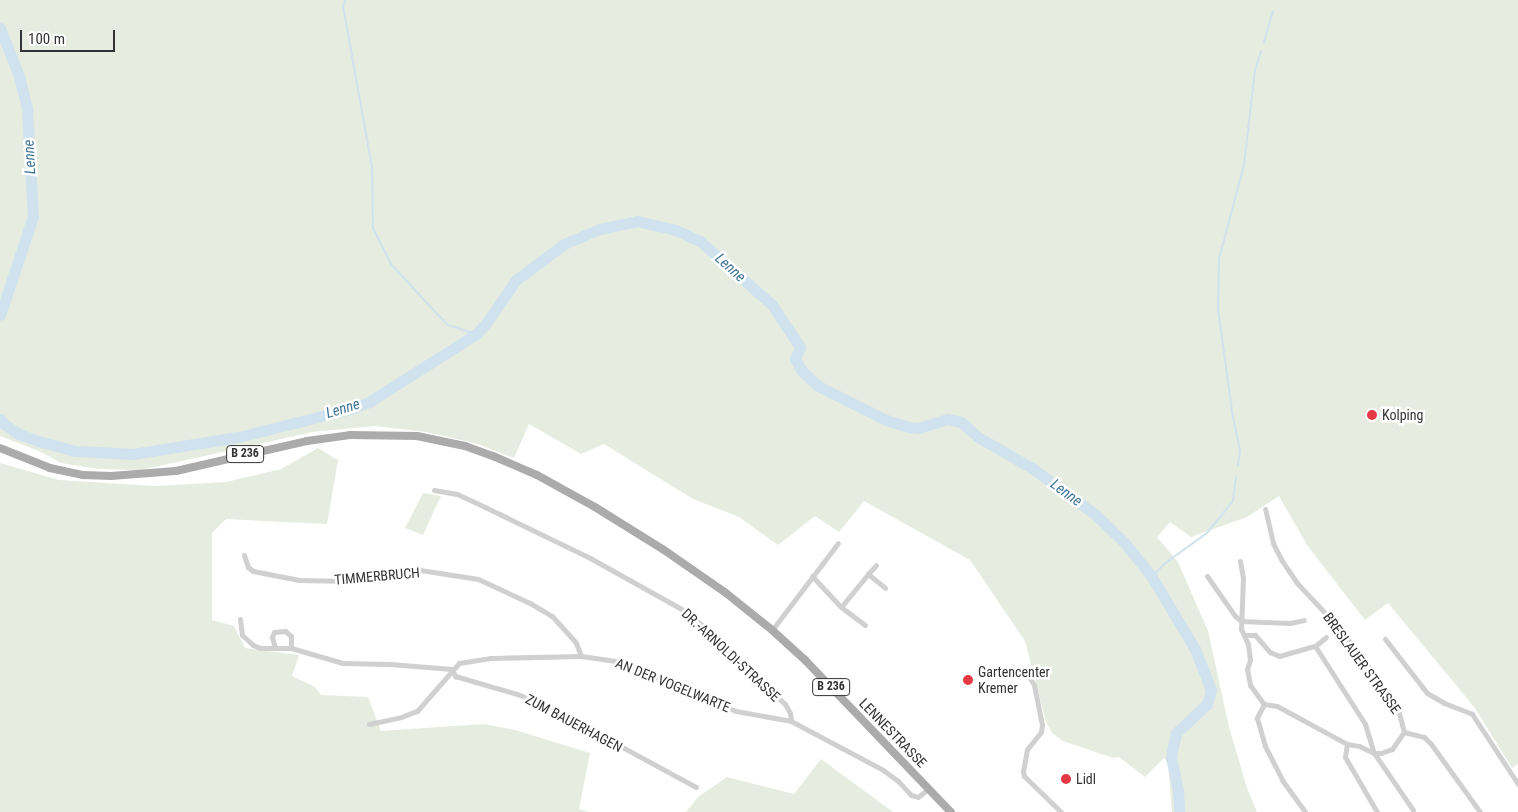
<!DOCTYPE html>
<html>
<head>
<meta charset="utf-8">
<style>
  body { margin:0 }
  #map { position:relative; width:1518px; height:812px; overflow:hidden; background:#fff; font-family:"Roboto Condensed",sans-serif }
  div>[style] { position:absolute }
  .green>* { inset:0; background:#e6ecdf }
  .stream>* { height:2px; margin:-1px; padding:0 1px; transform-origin:1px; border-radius:1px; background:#cfe2ee }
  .river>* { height:11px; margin:-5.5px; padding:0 5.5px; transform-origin:5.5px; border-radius:5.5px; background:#cfe2ee }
  .street>* { height:5px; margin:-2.5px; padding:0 2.5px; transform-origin:2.5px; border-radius:2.5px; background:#d0d0d0 }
  .primary>* { height:8px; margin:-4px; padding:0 4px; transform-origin:4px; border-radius:4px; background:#ababab }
  .dots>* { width:14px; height:14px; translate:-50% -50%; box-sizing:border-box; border:2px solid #fff; border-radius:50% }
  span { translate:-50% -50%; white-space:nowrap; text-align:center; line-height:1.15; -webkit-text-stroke:5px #fff; paint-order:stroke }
  .shield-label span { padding:1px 4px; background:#fff; border:1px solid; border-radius:4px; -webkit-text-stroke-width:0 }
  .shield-label { font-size:12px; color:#333; font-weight:700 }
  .poi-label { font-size:14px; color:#333 }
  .left { translate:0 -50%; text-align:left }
  .street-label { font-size:14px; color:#333 }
  .water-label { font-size:15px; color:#3f7597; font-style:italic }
  .scale { position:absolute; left:20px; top:30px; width:95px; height:22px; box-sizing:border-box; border:2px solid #333; border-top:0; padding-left:6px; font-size:15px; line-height:18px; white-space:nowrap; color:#333; -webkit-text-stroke:4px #fff; paint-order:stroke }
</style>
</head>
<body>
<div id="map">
  <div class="green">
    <div style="clip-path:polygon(0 0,1518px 0,1518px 764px,1512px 768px,1475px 708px,1388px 603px,1365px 620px,1307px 545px,1279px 496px,1247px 517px,1191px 537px,1170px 522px,1157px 537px,1178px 562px,1208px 631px,1229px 727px,1247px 788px,1257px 812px,1172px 812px,1168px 762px,1164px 758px,1145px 777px,1119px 757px,1113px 758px,1063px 741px,1052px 733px,1046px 722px,1025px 641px,970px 560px,864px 501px,839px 532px,815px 516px,778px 545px,739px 517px,693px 499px,604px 444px,581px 454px,529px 424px,514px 458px,478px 444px,427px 432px,374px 426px,312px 432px,141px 470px,98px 469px,61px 463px,39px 451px,0 436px)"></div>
    <div style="clip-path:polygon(318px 448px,338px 460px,327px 524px,226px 519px,212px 533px,212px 620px,234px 626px,245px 648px,299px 655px,292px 676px,315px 687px,321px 695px,368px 697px,381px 731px,484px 724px,515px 730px,590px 753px,579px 809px,589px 812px,0 812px,0 463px,59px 480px,155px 486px,226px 482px,281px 469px)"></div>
    <div style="clip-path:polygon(423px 493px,441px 496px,423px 535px,405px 528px)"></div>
    <div style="clip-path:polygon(821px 759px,893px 812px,686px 812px,698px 797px,727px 777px,794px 794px)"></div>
  </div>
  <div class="stream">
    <div style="left:345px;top:0;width:6px;rotate:108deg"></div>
    <div style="left:343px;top:6px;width:164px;rotate:79.8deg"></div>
    <div style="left:372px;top:167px;width:61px;rotate:89.1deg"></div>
    <div style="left:373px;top:228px;width:40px;rotate:63.4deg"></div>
    <div style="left:391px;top:264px;width:69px;rotate:47.3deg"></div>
    <div style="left:438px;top:315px;width:14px;rotate:45deg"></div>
    <div style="left:448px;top:325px;width:29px;rotate:18deg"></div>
    <div style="left:1264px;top:42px;width:32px;rotate:-74deg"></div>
    <div style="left:1238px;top:465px;width:15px;rotate:-82deg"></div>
    <div style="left:1240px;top:450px;width:33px;rotate:-102deg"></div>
    <div style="left:1233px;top:418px;width:111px;rotate:-97.8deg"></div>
    <div style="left:1218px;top:308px;width:49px;rotate:-88.8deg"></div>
    <div style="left:1219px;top:259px;width:97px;rotate:-75.1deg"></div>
    <div style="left:1244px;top:165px;width:96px;rotate:-83.4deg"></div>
    <div style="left:1255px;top:70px;width:20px;rotate:-72deg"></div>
    <div style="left:1152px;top:577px;width:18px;rotate:-47deg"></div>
    <div style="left:1164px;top:564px;width:53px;rotate:-35.8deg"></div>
    <div style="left:1207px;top:533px;width:41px;rotate:-50.9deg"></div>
    <div style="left:1233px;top:501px;width:24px;rotate:-83deg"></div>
  </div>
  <div class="river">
    <div style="left:0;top:28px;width:52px;rotate:68.4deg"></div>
    <div style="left:19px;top:76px;width:33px;rotate:76deg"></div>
    <div style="left:27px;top:108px;width:108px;rotate:86.8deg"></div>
    <div style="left:33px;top:216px;width:104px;rotate:108.4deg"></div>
    <div style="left:0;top:419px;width:6px;rotate:51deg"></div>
    <div style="left:4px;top:424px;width:18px;rotate:34deg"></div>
    <div style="left:19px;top:434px;width:20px;rotate:20deg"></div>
    <div style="left:38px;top:441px;width:39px;rotate:15deg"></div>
    <div style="left:76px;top:451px;width:57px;rotate:3deg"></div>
    <div style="left:133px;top:454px;width:106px;rotate:-9.2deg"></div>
    <div style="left:238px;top:437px;width:115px;rotate:-14deg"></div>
    <div style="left:350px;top:409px;width:20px;rotate:-20deg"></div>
    <div style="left:369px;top:402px;width:127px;rotate:-32.4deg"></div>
    <div style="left:476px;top:334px;width:16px;rotate:-47deg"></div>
    <div style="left:487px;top:322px;width:51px;rotate:-55.4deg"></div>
    <div style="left:516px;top:280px;width:60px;rotate:-36.9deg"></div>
    <div style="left:564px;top:244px;width:39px;rotate:-23deg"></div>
    <div style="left:600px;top:229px;width:38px;rotate:-12deg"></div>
    <div style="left:637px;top:221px;width:40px;rotate:13deg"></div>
    <div style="left:676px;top:230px;width:26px;rotate:25deg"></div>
    <div style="left:700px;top:241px;width:96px;rotate:41.6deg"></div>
    <div style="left:772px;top:305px;width:50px;rotate:56.3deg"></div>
    <div style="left:800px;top:347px;width:13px;rotate:113deg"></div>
    <div style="left:795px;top:359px;width:14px;rotate:60deg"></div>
    <div style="left:802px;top:371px;width:22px;rotate:43deg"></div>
    <div style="left:818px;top:386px;width:76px;rotate:26.6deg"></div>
    <div style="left:886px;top:420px;width:24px;rotate:17deg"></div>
    <div style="left:909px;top:427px;width:9px;rotate:6deg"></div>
    <div style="left:918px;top:428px;width:30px;rotate:-17deg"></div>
    <div style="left:947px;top:419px;width:14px;rotate:12deg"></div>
    <div style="left:961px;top:422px;width:23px;rotate:41deg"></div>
    <div style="left:978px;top:437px;width:62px;rotate:29.9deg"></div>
    <div style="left:1032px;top:468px;width:79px;rotate:36.3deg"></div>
    <div style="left:1096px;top:515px;width:39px;rotate:44deg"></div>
    <div style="left:1124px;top:542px;width:45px;rotate:51.3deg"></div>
    <div style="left:1152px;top:577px;width:84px;rotate:59.2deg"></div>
    <div style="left:1195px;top:649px;width:44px;rotate:68.7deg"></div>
    <div style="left:1211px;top:690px;width:15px;rotate:106deg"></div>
    <div style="left:1207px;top:704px;width:42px;rotate:136.9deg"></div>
    <div style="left:1176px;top:733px;width:25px;rotate:102deg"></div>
    <div style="left:1171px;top:757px;width:34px;rotate:78deg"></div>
    <div style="left:1178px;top:790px;width:22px;rotate:87deg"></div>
  </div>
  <div class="street">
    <div style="left:434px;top:490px;width:23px;rotate:10deg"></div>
    <div style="left:457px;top:494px;width:31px;rotate:25deg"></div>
    <div style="left:485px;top:507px;width:117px;rotate:25.9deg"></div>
    <div style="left:590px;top:558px;width:113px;rotate:29.1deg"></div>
    <div style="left:689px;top:613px;width:132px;rotate:43.5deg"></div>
    <div style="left:785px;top:704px;width:10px;rotate:61deg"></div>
    <div style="left:790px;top:713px;width:8px;rotate:83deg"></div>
    <div style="left:791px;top:721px;width:104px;rotate:28deg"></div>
    <div style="left:883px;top:770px;width:19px;rotate:36deg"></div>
    <div style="left:898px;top:781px;width:19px;rotate:47deg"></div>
    <div style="left:911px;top:795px;width:7px;rotate:16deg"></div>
    <div style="left:918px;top:797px;width:14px;rotate:-39deg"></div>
    <div style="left:244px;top:555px;width:13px;rotate:72deg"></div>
    <div style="left:248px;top:567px;width:6px;rotate:39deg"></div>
    <div style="left:253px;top:571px;width:47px;rotate:11.1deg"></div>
    <div style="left:299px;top:580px;width:51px;rotate:1.1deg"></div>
    <div style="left:350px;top:581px;width:24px;rotate:-17deg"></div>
    <div style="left:373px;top:574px;width:47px;rotate:-4.9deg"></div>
    <div style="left:420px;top:570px;width:59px;rotate:8.8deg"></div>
    <div style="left:478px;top:579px;width:57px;rotate:24.8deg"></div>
    <div style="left:530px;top:603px;width:26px;rotate:31deg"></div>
    <div style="left:552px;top:616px;width:36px;rotate:48deg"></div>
    <div style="left:576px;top:643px;width:14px;rotate:69deg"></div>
    <div style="left:1240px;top:561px;width:17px;rotate:80deg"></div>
    <div style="left:1243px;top:578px;width:51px;rotate:92.2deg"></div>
    <div style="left:1241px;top:629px;width:17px;rotate:65deg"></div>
    <div style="left:1248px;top:644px;width:16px;rotate:83deg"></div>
    <div style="left:1250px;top:660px;width:9px;rotate:108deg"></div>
    <div style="left:1247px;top:669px;width:16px;rotate:79deg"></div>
    <div style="left:1250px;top:685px;width:24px;rotate:54deg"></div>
    <div style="left:868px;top:574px;width:12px;rotate:-48deg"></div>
    <div style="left:812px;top:576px;width:42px;rotate:46.9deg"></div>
    <div style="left:841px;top:607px;width:30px;rotate:37deg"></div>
    <div style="left:1207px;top:576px;width:49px;rotate:55deg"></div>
    <div style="left:1235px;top:616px;width:8px;rotate:40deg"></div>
    <div style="left:1241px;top:621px;width:49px;rotate:2.3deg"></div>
    <div style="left:1290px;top:623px;width:14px;rotate:-12deg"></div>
    <div style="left:841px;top:607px;width:43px;rotate:-50.7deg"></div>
    <div style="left:868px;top:574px;width:22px;rotate:39deg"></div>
    <div style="left:240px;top:619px;width:16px;rotate:83deg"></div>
    <div style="left:242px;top:635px;width:15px;rotate:42deg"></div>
    <div style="left:253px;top:645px;width:8px;rotate:23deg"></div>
    <div style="left:260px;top:648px;width:31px"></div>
    <div style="left:291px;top:648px;width:54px;rotate:16.1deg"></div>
    <div style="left:343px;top:663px;width:47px;rotate:1.2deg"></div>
    <div style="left:390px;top:664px;width:62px;rotate:4.6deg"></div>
    <div style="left:772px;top:630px;width:109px;rotate:-52.8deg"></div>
    <div style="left:1245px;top:635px;width:10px"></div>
    <div style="left:1255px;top:635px;width:23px;rotate:49deg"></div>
    <div style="left:1270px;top:652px;width:10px;rotate:24deg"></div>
    <div style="left:1279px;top:656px;width:37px;rotate:-16deg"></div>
    <div style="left:1315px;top:646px;width:14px;rotate:-39deg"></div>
    <div style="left:1385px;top:639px;width:68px;rotate:52.1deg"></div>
    <div style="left:1427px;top:693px;width:20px;rotate:30deg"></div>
    <div style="left:1444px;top:703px;width:30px;rotate:21deg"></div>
    <div style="left:1472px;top:714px;width:84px;rotate:56.7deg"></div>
    <div style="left:1315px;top:646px;width:93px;rotate:57.3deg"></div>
    <div style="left:1365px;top:724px;width:30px;rotate:73deg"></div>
    <div style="left:1374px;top:753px;width:69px;rotate:55.6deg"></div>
    <div style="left:275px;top:648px;width:11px;rotate:-105deg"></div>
    <div style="left:272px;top:637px;width:5px;rotate:-68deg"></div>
    <div style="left:274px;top:632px;width:11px;rotate:-5deg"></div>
    <div style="left:285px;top:631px;width:8px;rotate:40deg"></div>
    <div style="left:291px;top:636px;width:12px;rotate:90deg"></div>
    <div style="left:452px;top:669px;width:8px;rotate:67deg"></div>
    <div style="left:455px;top:676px;width:65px;rotate:16.2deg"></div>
    <div style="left:517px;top:694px;width:28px;rotate:21deg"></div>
    <div style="left:543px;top:704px;width:174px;rotate:28.5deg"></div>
    <div style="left:1026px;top:672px;width:15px;rotate:58deg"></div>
    <div style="left:1034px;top:685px;width:41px;rotate:78.7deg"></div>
    <div style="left:1042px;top:725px;width:7px;rotate:98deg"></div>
    <div style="left:1041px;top:732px;width:22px;rotate:129deg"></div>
    <div style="left:1027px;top:749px;width:22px;rotate:100deg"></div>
    <div style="left:1023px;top:771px;width:5px;rotate:79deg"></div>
    <div style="left:1024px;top:776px;width:52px;rotate:44.2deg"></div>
    <div style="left:1264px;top:704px;width:13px;rotate:9deg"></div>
    <div style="left:1277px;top:706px;width:80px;rotate:28.5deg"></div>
    <div style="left:1347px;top:744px;width:12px;rotate:9deg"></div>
    <div style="left:1359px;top:746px;width:17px;rotate:25deg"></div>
    <div style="left:1374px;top:753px;width:7px"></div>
    <div style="left:1381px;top:753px;width:12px;rotate:-20deg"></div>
    <div style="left:1392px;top:749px;width:21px;rotate:-55deg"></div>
    <div style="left:1404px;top:732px;width:20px;rotate:-105deg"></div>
    <div style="left:1399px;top:713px;width:56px;rotate:-123.4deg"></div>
    <div style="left:1368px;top:666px;width:48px;rotate:-127.3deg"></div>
    <div style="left:1339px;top:628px;width:62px;rotate:-133deg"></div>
    <div style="left:1297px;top:583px;width:27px;rotate:-124deg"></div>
    <div style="left:1282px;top:561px;width:20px;rotate:-117deg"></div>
    <div style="left:1273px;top:543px;width:35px;rotate:-103deg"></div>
    <div style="left:1264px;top:704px;width:16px;rotate:117deg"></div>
    <div style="left:1257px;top:718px;width:29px;rotate:74deg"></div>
    <div style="left:1265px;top:746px;width:38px;rotate:63deg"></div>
    <div style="left:1282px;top:780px;width:39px;rotate:54deg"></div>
    <div style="left:369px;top:724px;width:33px;rotate:-12deg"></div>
    <div style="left:401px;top:717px;width:17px;rotate:-21deg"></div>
    <div style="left:417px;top:711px;width:64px;rotate:-48.8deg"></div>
    <div style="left:459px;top:663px;width:32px;rotate:-9deg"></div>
    <div style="left:491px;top:658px;width:90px;rotate:-1.3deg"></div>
    <div style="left:581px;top:656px;width:42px;rotate:8.1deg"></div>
    <div style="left:623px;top:662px;width:87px;rotate:24.5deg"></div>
    <div style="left:702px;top:698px;width:36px;rotate:21deg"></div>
    <div style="left:736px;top:711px;width:56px;rotate:10.3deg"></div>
    <div style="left:1404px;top:732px;width:21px;rotate:14deg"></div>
    <div style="left:1424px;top:737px;width:10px;rotate:45deg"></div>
    <div style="left:1431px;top:744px;width:84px;rotate:54.2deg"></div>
    <div style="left:1347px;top:744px;width:13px;rotate:99deg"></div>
    <div style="left:1345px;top:757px;width:64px;rotate:59.8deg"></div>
  </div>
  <div class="primary">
    <div style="left:0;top:448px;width:54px;rotate:21.8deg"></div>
    <div style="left:50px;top:468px;width:34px;rotate:12deg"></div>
    <div style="left:83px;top:475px;width:28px;rotate:2deg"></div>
    <div style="left:111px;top:476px;width:65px;rotate:-4.4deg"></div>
    <div style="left:176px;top:471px;width:134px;rotate:-12.9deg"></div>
    <div style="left:307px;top:441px;width:43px;rotate:-7.9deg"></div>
    <div style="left:350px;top:435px;width:67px;rotate:0.9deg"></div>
    <div style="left:417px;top:436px;width:49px;rotate:11.8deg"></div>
    <div style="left:465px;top:446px;width:30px;rotate:20deg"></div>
    <div style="left:493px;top:456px;width:48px;rotate:23.4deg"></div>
    <div style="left:537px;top:475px;width:66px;rotate:28.9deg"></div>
    <div style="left:595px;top:507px;width:81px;rotate:31.9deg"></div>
    <div style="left:664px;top:550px;width:75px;rotate:34.7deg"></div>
    <div style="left:726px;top:593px;width:59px;rotate:38.8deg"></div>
    <div style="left:772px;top:630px;width:45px;rotate:42.3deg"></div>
    <div style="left:805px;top:660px;width:211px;rotate:46.2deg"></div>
  </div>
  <div class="dots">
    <div style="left:1372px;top:415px;background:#e63946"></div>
    <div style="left:968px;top:680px;background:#e63946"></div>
    <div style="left:1066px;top:779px;background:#e63946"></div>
  </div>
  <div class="shield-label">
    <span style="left:245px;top:454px">B 236</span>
    <span style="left:831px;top:687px">B 236</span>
  </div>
  <div class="poi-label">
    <span class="left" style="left:1382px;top:415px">Kolping</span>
    <span class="left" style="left:978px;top:680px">Gartencenter<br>Kremer</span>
    <span class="left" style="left:1076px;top:779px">Lidl</span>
  </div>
  <div class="street-label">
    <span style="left:377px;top:576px;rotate:-5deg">TIMMERBRUCH</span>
    <span style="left:731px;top:655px;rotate:43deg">DR.-ARNOLDI-STRASSE</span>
    <span style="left:1362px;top:663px;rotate:54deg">BRESLAUER STRASSE</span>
    <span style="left:673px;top:685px;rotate:22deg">AN DER VOGELWARTE</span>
    <span style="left:574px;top:723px;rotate:28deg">ZUM BAUERHAGEN</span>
    <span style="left:893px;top:733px;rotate:46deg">LENNESTRASSE</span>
  </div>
  <div class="water-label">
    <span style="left:30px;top:157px;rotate:-93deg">Lenne</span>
    <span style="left:730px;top:268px;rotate:42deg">Lenne</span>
    <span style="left:343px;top:409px;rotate:-17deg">Lenne</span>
    <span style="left:1066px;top:493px;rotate:36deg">Lenne</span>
  </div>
  <div class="scale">100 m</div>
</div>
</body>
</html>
